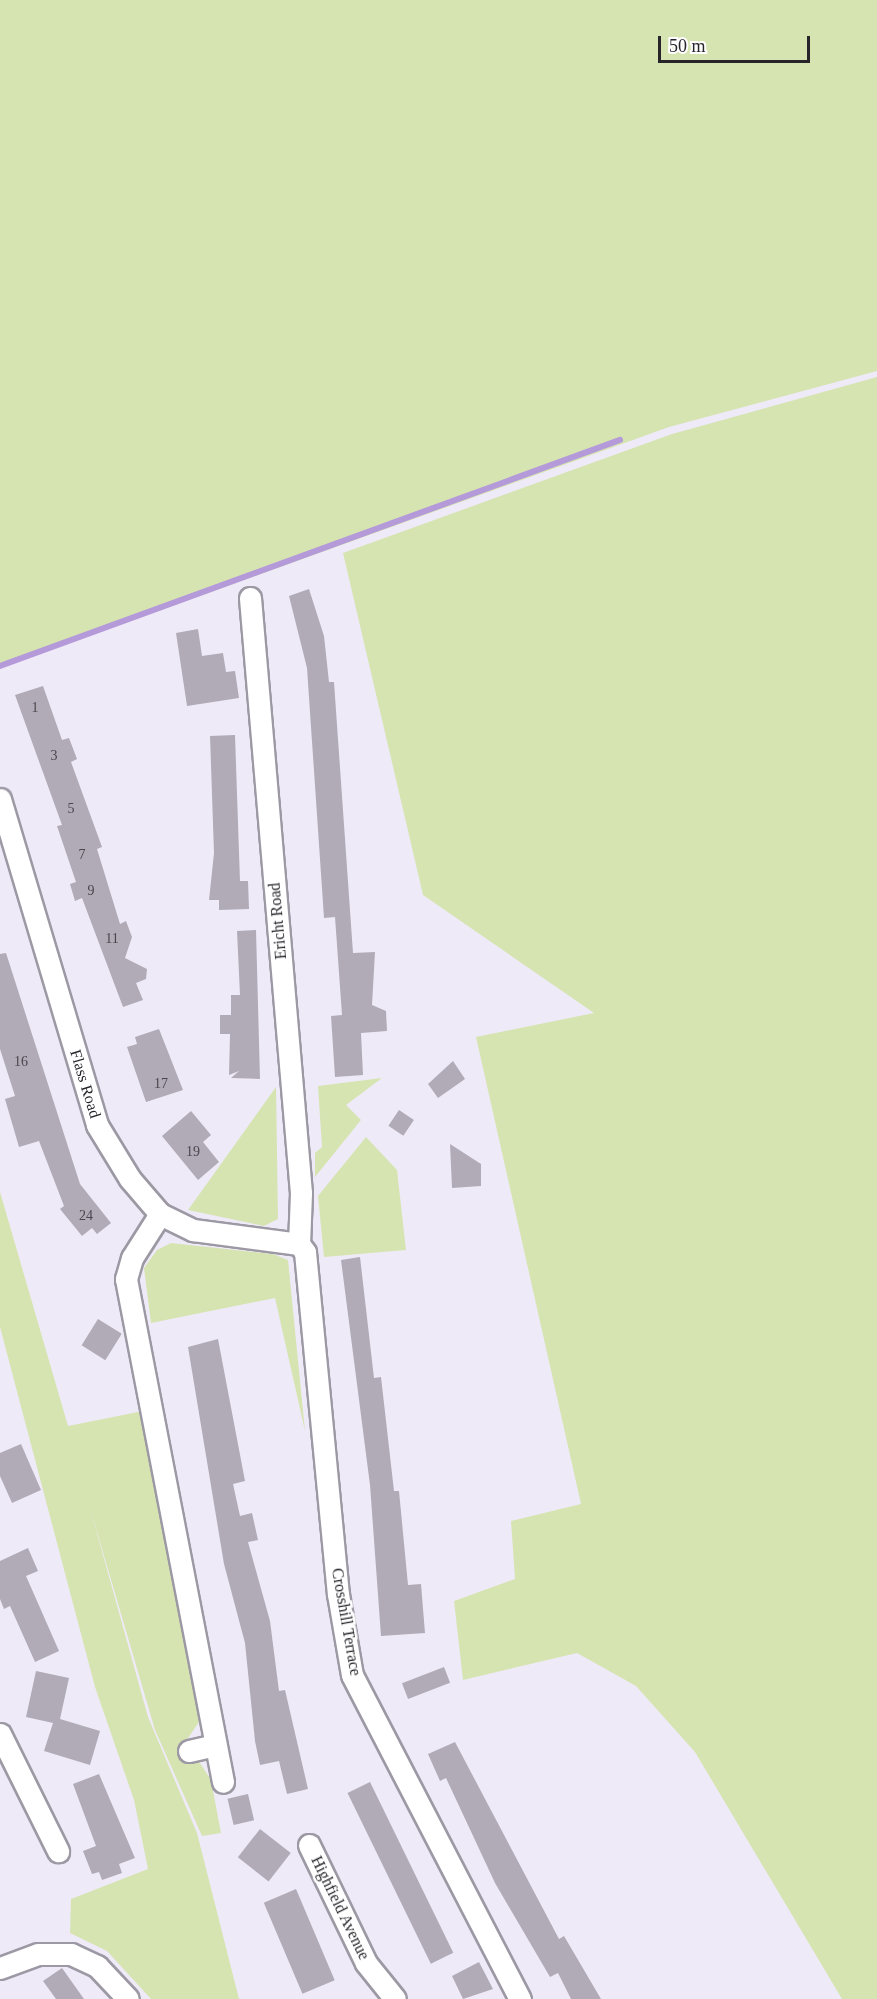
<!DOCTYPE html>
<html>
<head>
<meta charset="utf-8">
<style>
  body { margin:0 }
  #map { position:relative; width:877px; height:1999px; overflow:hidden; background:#efeaf7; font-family:"Times New Roman",serif }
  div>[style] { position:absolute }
  .green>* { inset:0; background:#d6e4b2 }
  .stream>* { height:6px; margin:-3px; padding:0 3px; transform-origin:3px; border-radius:3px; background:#b59ad9 }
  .building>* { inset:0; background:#b0abb6; transform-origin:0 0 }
  .roads { filter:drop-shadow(2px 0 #9d99a4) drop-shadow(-2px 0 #9d99a4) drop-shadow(0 2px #9d99a4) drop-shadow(0 -2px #9d99a4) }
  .minor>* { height:21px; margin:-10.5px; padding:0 10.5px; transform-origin:10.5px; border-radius:10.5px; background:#fff }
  span { translate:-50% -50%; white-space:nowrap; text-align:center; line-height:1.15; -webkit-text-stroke:5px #fff; paint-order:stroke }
  .number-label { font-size:14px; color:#49464d }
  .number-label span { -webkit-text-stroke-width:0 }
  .street-label { font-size:16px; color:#27252a }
  .scale { position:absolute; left:658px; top:36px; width:152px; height:27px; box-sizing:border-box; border:3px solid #27252a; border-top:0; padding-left:8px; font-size:18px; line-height:21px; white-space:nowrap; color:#27252a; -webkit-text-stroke:4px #fff; paint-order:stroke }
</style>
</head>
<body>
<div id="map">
  <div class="green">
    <div style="clip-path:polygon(0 0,877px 0,877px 371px,669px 427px,0 668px)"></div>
    <div style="clip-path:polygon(877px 377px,877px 1999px,842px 1999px,695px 1752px,636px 1686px,577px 1653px,463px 1680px,454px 1601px,515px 1579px,511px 1521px,581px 1504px,476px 1037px,594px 1013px,423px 895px,343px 553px,672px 434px)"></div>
    <div style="clip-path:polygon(382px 1078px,346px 1105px,361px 1120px,315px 1177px,315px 1153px,322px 1147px,318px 1086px)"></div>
    <div style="clip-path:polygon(276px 1087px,278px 1219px,264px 1226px,188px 1210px)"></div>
    <div style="clip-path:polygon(366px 1137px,397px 1170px,406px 1250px,324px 1257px,318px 1196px)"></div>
    <div style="clip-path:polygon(0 1192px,68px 1426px,143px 1411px,201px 1719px,180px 1750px,185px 1759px,200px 1763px,211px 1780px,221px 1833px,202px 1836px,155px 1730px,90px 1508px,148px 1717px,197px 1833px,239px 1999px,151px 1999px,107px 1951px,70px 1933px,71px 1899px,148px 1869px,134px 1800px,95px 1687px,0 1327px)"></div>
    <div style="clip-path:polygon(171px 1243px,273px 1254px,288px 1260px,305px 1431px,275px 1298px,151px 1323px,144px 1268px,157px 1250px)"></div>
  </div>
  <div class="stream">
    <div style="left:0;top:666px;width:660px;rotate:-20.03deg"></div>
  </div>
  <div class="building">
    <div style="clip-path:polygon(309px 589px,324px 636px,329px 682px,334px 682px,353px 953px,375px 952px,372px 1005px,386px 1011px,387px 1031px,361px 1033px,363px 1075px,335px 1077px,331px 1016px,342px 1015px,335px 917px,324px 918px,307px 668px,289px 596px)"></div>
    <div style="clip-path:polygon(198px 629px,202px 656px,223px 653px,226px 672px,235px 671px,239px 698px,187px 706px,176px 633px)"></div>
    <div style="clip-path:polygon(43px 686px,62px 740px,69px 738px,77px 759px,71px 762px,102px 847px,97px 849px,120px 924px,126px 921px,132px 937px,125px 958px,147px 969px,146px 979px,136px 983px,143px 1000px,123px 1007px,82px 898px,75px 901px,70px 884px,76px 882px,57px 826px,62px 825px,15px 695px)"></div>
    <div style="clip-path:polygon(235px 735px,240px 881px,248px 881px,249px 909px,219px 910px,219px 900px,209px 900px,214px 853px,210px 736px)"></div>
    <div style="clip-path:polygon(256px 930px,260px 1079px,231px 1078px,239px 1071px,229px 1075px,230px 1034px,220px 1034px,220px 1015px,231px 1015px,231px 995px,240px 995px,237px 931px)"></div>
    <div style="clip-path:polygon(6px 953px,80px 1184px,111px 1223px,97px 1234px,92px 1228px,82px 1236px,60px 1209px,64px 1206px,39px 1141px,19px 1147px,5px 1099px,15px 1096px,0 1049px,0 954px)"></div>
    <div style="clip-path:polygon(159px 1029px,183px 1090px,146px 1102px,127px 1047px,137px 1044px,135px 1037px)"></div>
    <div style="clip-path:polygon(453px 1061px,465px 1079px,438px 1098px,428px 1084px)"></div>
    <div style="left:399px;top:1110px;width:18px;height:19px;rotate:34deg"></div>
    <div style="clip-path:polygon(191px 1111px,211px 1135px,203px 1142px,219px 1162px,198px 1180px,162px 1136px)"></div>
    <div style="clip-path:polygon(450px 1144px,481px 1164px,481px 1186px,452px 1188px)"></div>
    <div style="clip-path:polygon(360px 1257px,374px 1378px,381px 1377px,394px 1491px,399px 1491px,408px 1585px,421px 1584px,425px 1633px,381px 1636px,370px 1485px,341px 1260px)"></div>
    <div style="left:98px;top:1319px;width:28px;height:31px;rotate:32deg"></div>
    <div style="clip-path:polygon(218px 1339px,245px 1481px,233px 1484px,240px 1516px,252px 1513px,258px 1540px,248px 1542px,270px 1621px,279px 1691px,285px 1690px,308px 1789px,287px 1794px,279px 1761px,260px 1765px,255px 1741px,245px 1643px,224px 1564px,188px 1347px)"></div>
    <div style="clip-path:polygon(21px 1444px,41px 1490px,12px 1503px,0 1476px,0 1453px)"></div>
    <div style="clip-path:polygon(28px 1548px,38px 1571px,26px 1576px,59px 1651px,35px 1662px,10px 1606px,4px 1609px,0 1599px,0 1561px)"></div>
    <div style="left:444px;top:1667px;width:17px;height:45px;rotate:69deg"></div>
    <div style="clip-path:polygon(36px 1671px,69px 1678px,60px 1719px,100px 1731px,90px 1765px,44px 1751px,53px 1723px,26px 1717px)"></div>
    <div style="clip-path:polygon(455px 1742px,559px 1939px,564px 1936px,601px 1999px,571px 1999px,558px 1973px,550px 1977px,495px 1883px,446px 1778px,440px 1781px,428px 1754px)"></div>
    <div style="clip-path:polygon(99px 1774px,135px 1858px,119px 1864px,122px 1873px,102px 1880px,99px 1872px,92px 1874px,83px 1851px,96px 1846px,73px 1784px)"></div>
    <div style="left:370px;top:1782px;width:190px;height:25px;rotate:64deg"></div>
    <div style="left:248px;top:1794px;width:27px;height:21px;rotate:77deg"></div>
    <div style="left:260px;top:1829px;width:39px;height:36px;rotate:38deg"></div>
    <div style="left:296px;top:1889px;width:99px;height:35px;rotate:67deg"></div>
    <div style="clip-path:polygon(479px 1962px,493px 1989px,463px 1999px,452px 1976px)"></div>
    <div style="clip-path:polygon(62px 1968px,84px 1999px,56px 1999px,43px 1981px)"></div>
  </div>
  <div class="roads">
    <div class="minor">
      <div style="left:250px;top:598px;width:597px;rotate:85.1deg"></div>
      <div style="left:301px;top:1193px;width:51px;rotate:92.2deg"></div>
      <div style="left:0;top:799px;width:340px;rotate:73.4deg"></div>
      <div style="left:97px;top:1125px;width:63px;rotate:58.6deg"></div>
      <div style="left:130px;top:1179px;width:46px;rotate:49.4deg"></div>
      <div style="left:160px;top:1214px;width:37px;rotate:26deg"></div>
      <div style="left:193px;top:1230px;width:107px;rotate:7.5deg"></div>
      <div style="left:160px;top:1214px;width:52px;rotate:122.5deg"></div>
      <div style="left:132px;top:1258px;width:22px;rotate:106deg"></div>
      <div style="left:126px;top:1279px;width:512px;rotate:79.08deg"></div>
      <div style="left:299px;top:1244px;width:10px;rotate:53deg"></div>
      <div style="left:305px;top:1252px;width:344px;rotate:84.5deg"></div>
      <div style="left:338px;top:1594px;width:82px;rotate:80.2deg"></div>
      <div style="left:352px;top:1675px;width:365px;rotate:62.6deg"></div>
      <div style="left:0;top:1734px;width:131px;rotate:63.6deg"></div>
      <div style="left:189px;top:1751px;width:27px;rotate:-13deg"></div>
      <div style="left:309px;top:1845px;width:131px;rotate:64.2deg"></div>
      <div style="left:366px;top:1963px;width:46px;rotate:51.1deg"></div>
      <div style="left:0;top:1968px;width:40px;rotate:-20.2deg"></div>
      <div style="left:38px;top:1954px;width:33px"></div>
      <div style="left:71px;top:1954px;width:29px;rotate:25deg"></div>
      <div style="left:97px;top:1966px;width:45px;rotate:46.8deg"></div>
    </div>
  </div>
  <div class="number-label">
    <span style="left:35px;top:708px">1</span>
    <span style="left:54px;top:756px">3</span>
    <span style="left:71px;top:809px">5</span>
    <span style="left:82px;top:855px">7</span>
    <span style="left:91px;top:891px">9</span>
    <span style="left:112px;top:939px">11</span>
    <span style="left:21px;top:1062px">16</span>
    <span style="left:161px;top:1084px">17</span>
    <span style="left:193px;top:1152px">19</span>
    <span style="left:86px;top:1216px">24</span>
  </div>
  <div class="street-label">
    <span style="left:278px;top:921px;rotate:-95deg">Ericht Road</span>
    <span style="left:85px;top:1084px;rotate:73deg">Flass Road</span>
    <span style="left:346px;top:1622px;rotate:80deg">Crosshill Terrace</span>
    <span style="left:340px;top:1908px;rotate:64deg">Highfield Avenue</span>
  </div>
  <div class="scale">50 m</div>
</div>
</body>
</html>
